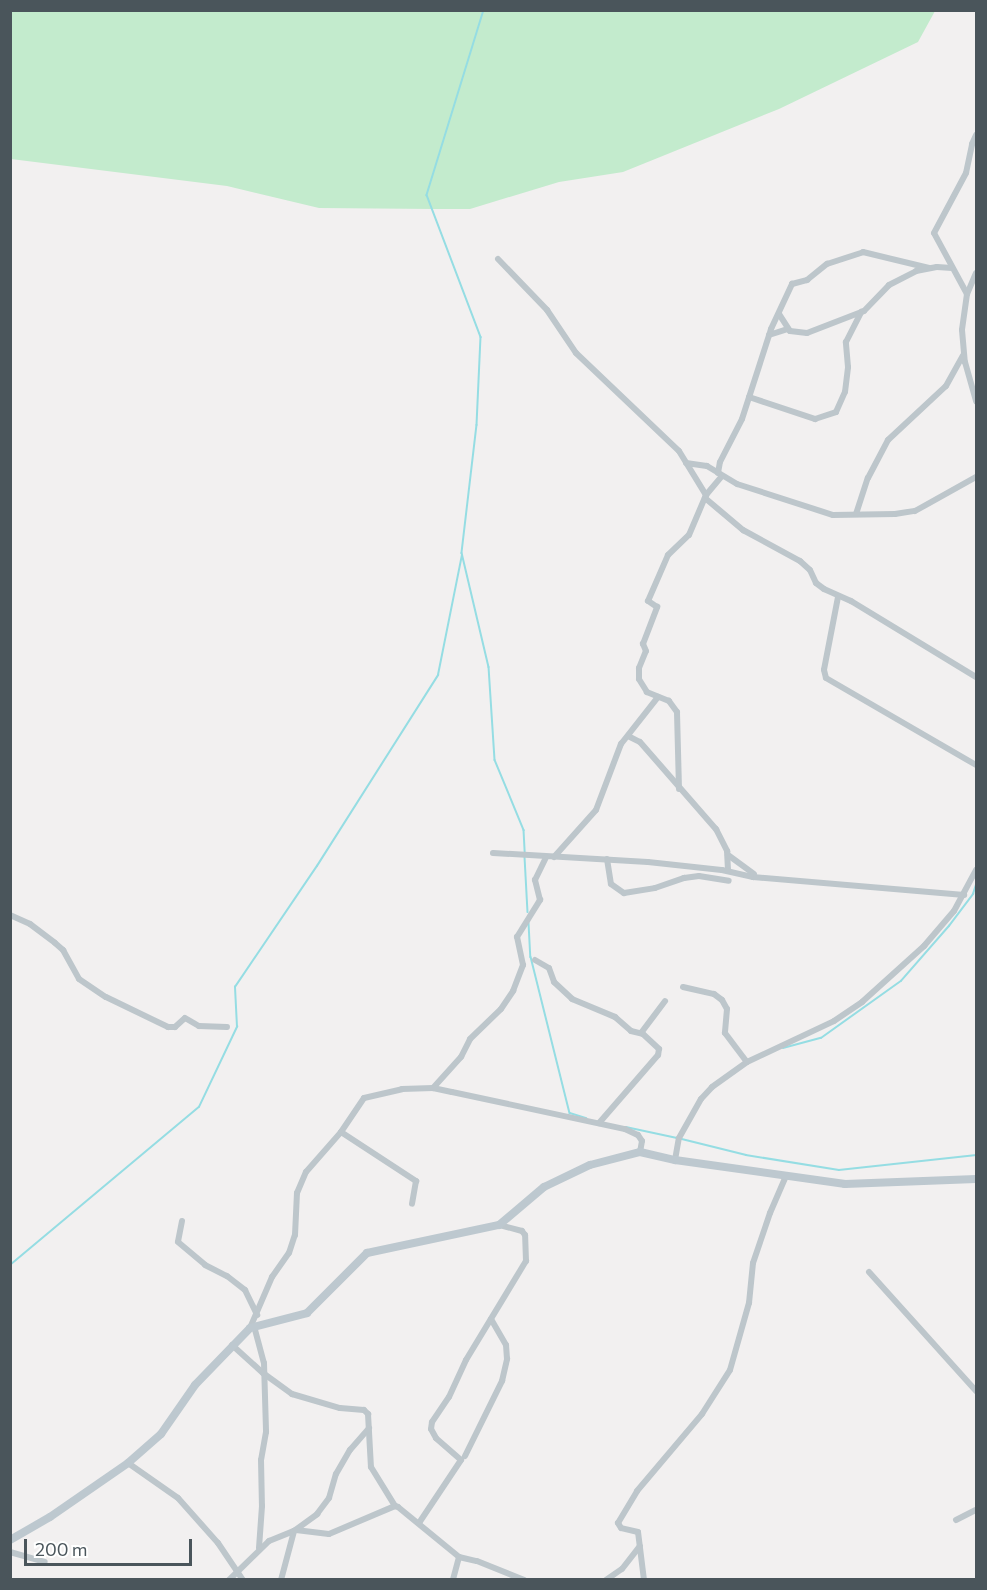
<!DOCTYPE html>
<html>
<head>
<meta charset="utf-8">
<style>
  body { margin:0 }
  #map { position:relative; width:987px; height:1590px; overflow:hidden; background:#f2f0f0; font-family:Commissioner,sans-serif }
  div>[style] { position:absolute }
  .green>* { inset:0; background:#c3ebcd }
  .stream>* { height:1.5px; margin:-0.75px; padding:0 0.75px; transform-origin:0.75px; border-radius:0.75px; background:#95dde3 }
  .street>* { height:6px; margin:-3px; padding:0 3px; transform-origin:3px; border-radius:3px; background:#bdc6cb }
  .secondary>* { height:8px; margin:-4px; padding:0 4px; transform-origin:4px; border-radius:4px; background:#bdc8cf }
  span { translate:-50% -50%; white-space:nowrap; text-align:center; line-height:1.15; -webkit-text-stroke:4.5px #fff; paint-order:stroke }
  .frame { position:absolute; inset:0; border:12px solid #4a555b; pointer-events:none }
  .scale { position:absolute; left:24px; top:1539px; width:168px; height:27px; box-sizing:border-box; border:3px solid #4a555b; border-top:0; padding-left:8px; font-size:18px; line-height:21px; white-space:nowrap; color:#4a555b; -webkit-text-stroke:4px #fff; paint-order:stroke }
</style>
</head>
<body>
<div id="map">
  <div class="green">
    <div style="clip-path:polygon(11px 10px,935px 10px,935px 11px,918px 42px,779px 109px,623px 172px,559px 182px,470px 209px,434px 209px,319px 208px,227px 186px,11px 159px)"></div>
  </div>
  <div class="stream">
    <div style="left:484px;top:10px;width:194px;rotate:107.1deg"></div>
    <div style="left:427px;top:195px;width:152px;rotate:69.2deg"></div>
    <div style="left:481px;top:337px;width:88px;rotate:92.6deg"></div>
    <div style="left:477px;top:425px;width:129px;rotate:96.7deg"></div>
    <div style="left:462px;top:553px;width:117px;rotate:76.7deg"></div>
    <div style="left:489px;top:667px;width:93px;rotate:86.3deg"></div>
    <div style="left:495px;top:760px;width:76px;rotate:67.5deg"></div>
    <div style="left:524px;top:830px;width:22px;rotate:87deg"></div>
    <div style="left:525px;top:857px;width:55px;rotate:86.9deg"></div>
    <div style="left:529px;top:923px;width:34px;rotate:87deg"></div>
    <div style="left:531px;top:957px;width:161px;rotate:76deg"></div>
    <div style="left:570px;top:1113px;width:17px;rotate:17deg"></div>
    <div style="left:783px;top:1048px;width:39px;rotate:-15deg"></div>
    <div style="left:821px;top:1038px;width:98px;rotate:-35.5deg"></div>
    <div style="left:901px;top:981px;width:73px;rotate:-48.9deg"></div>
    <div style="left:949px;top:926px;width:40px;rotate:-53deg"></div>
    <div style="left:973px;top:894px;width:9px;rotate:-72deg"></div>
    <div style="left:626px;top:1127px;width:52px;rotate:12.2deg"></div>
    <div style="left:682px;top:1139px;width:66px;rotate:14deg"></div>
    <div style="left:746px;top:1155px;width:94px;rotate:9.2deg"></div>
    <div style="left:839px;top:1170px;width:138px;rotate:-6.2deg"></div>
    <div style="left:10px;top:1265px;width:246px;rotate:-39.9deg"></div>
    <div style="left:199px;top:1107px;width:89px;rotate:-64.6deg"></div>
    <div style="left:237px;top:1027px;width:40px;rotate:-92.9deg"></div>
    <div style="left:235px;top:987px;width:146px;rotate:-55.9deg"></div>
    <div style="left:317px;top:866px;width:226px;rotate:-57.6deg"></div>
    <div style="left:438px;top:675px;width:122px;rotate:-78.7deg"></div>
  </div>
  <div class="street">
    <div style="left:498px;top:259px;width:71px;rotate:46.1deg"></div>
    <div style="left:547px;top:310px;width:52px;rotate:56deg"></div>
    <div style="left:576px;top:353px;width:142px;rotate:43.6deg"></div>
    <div style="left:679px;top:451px;width:52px;rotate:58.5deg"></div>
    <div style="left:976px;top:273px;width:23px;rotate:113deg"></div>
    <div style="left:967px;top:294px;width:36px;rotate:98deg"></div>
    <div style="left:962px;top:330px;width:32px;rotate:85deg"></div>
    <div style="left:965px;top:362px;width:41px;rotate:74.2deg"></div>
    <div style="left:967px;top:294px;width:69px;rotate:-118.4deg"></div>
    <div style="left:934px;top:233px;width:68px;rotate:-61.9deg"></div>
    <div style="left:966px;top:173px;width:30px;rotate:-78deg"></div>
    <div style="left:972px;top:144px;width:10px;rotate:-66deg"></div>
    <div style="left:779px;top:314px;width:20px;rotate:57deg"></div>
    <div style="left:790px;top:331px;width:17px;rotate:7deg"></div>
    <div style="left:807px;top:333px;width:61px;rotate:-21.1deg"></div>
    <div style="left:864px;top:311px;width:36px;rotate:-46deg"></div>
    <div style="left:889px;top:285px;width:30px;rotate:-27deg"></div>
    <div style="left:916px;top:271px;width:21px;rotate:-11deg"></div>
    <div style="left:937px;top:267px;width:15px;rotate:4deg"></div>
    <div style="left:769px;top:335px;width:20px;rotate:-18deg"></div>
    <div style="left:749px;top:397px;width:70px;rotate:18.4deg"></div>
    <div style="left:815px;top:419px;width:22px;rotate:-18deg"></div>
    <div style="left:836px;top:412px;width:22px;rotate:-66deg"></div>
    <div style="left:845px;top:392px;width:25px;rotate:-83deg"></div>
    <div style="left:848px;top:367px;width:25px;rotate:-95deg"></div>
    <div style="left:846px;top:342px;width:34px;rotate:-63deg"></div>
    <div style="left:686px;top:463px;width:21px;rotate:8deg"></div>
    <div style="left:707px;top:466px;width:35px;rotate:31deg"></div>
    <div style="left:737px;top:484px;width:101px;rotate:17.9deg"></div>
    <div style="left:833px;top:515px;width:62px;rotate:-0.9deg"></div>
    <div style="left:895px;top:514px;width:20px;rotate:-9deg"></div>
    <div style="left:915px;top:511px;width:70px;rotate:-29.1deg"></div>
    <div style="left:718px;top:473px;width:11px;rotate:-80deg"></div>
    <div style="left:720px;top:462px;width:48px;rotate:-62.9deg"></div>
    <div style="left:742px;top:419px;width:95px;rotate:-72.1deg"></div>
    <div style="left:771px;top:329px;width:50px;rotate:-65deg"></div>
    <div style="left:792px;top:284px;width:16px;rotate:-15deg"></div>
    <div style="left:807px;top:280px;width:26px;rotate:-39deg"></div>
    <div style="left:827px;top:264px;width:38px;rotate:-18deg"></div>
    <div style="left:863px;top:252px;width:68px;rotate:13.6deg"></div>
    <div style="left:705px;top:498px;width:50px;rotate:40.1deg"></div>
    <div style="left:743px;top:530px;width:65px;rotate:28.5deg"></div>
    <div style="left:800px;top:561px;width:13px;rotate:42deg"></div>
    <div style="left:810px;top:570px;width:14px;rotate:65deg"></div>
    <div style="left:816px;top:583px;width:10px;rotate:37deg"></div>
    <div style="left:824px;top:589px;width:30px;rotate:24deg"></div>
    <div style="left:851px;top:601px;width:146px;rotate:31.3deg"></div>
    <div style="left:856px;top:514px;width:38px;rotate:-72deg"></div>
    <div style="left:868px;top:478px;width:43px;rotate:-62.2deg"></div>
    <div style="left:888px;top:440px;width:79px;rotate:-43deg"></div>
    <div style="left:946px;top:386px;width:35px;rotate:-61deg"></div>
    <div style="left:838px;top:597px;width:74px;rotate:100.9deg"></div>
    <div style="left:824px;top:670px;width:8px;rotate:76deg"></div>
    <div style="left:826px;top:678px;width:173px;rotate:30.1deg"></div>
    <div style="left:628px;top:736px;width:13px;rotate:27deg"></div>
    <div style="left:640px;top:742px;width:116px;rotate:48.9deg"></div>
    <div style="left:716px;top:829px;width:25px;rotate:63deg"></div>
    <div style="left:727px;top:851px;width:20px;rotate:87deg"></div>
    <div style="left:679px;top:789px;width:77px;rotate:-91.5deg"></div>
    <div style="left:677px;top:712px;width:14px;rotate:-126deg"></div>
    <div style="left:669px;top:701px;width:24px;rotate:-158deg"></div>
    <div style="left:647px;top:692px;width:15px;rotate:-122deg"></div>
    <div style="left:639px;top:679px;width:11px;rotate:-90deg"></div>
    <div style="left:639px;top:668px;width:18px;rotate:-68deg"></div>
    <div style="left:646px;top:651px;width:8px;rotate:-113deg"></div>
    <div style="left:643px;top:644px;width:40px;rotate:-69deg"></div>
    <div style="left:657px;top:607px;width:11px;rotate:-146deg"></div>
    <div style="left:648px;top:601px;width:50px;rotate:-66.5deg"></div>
    <div style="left:668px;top:555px;width:29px;rotate:-44deg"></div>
    <div style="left:689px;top:535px;width:43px;rotate:-67deg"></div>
    <div style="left:706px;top:495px;width:25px;rotate:-50deg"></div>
    <div style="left:493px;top:853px;width:155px;rotate:3.3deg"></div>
    <div style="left:648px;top:862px;width:74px;rotate:6.2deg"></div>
    <div style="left:722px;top:870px;width:32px;rotate:13deg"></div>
    <div style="left:753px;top:877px;width:212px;rotate:4.9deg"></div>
    <div style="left:728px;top:855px;width:32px;rotate:36deg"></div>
    <div style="left:554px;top:857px;width:63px;rotate:-48.2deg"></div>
    <div style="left:596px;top:810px;width:71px;rotate:-69.3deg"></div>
    <div style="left:621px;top:744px;width:60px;rotate:-51.8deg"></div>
    <div style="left:607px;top:859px;width:25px;rotate:81deg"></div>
    <div style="left:611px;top:884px;width:16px;rotate:35deg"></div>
    <div style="left:624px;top:893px;width:31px;rotate:-9deg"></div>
    <div style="left:655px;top:888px;width:31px;rotate:-19deg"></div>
    <div style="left:684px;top:878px;width:15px;rotate:-8deg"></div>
    <div style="left:699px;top:876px;width:30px;rotate:9deg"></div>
    <div style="left:10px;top:915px;width:22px;rotate:24deg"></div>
    <div style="left:30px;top:924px;width:31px;rotate:37deg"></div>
    <div style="left:55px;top:943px;width:11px;rotate:41deg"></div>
    <div style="left:63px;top:950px;width:33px;rotate:61deg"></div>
    <div style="left:79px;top:979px;width:32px;rotate:34deg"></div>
    <div style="left:106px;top:997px;width:69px;rotate:25.8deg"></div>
    <div style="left:168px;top:1027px;width:7px"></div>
    <div style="left:175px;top:1027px;width:13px;rotate:-42deg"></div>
    <div style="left:185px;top:1018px;width:16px;rotate:30deg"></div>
    <div style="left:199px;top:1026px;width:28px;rotate:2deg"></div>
    <div style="left:535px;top:960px;width:16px;rotate:30deg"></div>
    <div style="left:549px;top:968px;width:15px;rotate:70deg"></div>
    <div style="left:554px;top:982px;width:25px;rotate:43deg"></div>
    <div style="left:572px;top:999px;width:47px;rotate:22.7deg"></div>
    <div style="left:615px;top:1017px;width:21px;rotate:41deg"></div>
    <div style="left:631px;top:1031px;width:12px;rotate:14deg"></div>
    <div style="left:643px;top:1034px;width:22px;rotate:43deg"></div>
    <div style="left:659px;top:1049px;width:6px;rotate:99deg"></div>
    <div style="left:658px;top:1055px;width:90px;rotate:130.9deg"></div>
    <div style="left:683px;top:987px;width:32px;rotate:13deg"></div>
    <div style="left:714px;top:994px;width:10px;rotate:37deg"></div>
    <div style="left:722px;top:1000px;width:10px;rotate:61deg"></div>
    <div style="left:727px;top:1009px;width:24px;rotate:95deg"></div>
    <div style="left:725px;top:1033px;width:36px;rotate:53deg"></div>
    <div style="left:641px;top:1033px;width:40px;rotate:-53deg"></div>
    <div style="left:433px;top:1088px;width:42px;rotate:-47.9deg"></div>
    <div style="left:461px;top:1057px;width:20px;rotate:-63deg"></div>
    <div style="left:470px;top:1039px;width:43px;rotate:-44.1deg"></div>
    <div style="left:501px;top:1009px;width:22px;rotate:-56deg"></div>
    <div style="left:513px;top:991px;width:28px;rotate:-69deg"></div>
    <div style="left:523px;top:965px;width:29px;rotate:-102deg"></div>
    <div style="left:517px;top:937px;width:44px;rotate:-58.1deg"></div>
    <div style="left:540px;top:900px;width:21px;rotate:-104deg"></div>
    <div style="left:535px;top:880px;width:25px;rotate:-64deg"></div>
    <div style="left:341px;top:1132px;width:90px;rotate:33.2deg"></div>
    <div style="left:416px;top:1181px;width:23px;rotate:100deg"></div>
    <div style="left:675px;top:1160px;width:22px;rotate:-80deg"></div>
    <div style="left:679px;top:1138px;width:45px;rotate:-60.6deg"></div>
    <div style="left:701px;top:1099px;width:16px;rotate:-47deg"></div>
    <div style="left:712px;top:1087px;width:43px;rotate:-35.5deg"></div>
    <div style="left:747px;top:1062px;width:96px;rotate:-25.2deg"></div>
    <div style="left:834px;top:1021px;width:34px;rotate:-34deg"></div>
    <div style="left:862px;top:1002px;width:84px;rotate:-42.1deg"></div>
    <div style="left:924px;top:946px;width:46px;rotate:-49.4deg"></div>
    <div style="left:954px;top:911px;width:47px;rotate:-61.8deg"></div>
    <div style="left:182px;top:1221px;width:21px;rotate:101deg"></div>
    <div style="left:178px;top:1242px;width:35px;rotate:40deg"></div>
    <div style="left:205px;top:1265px;width:25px;rotate:27deg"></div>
    <div style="left:227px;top:1276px;width:23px;rotate:38deg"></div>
    <div style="left:245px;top:1290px;width:28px;rotate:64deg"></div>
    <div style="left:869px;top:1272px;width:160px;rotate:48deg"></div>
    <div style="left:254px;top:1326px;width:38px;rotate:75deg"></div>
    <div style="left:264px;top:1363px;width:69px;rotate:88.3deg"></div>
    <div style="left:266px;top:1432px;width:28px;rotate:100deg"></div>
    <div style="left:261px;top:1460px;width:46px;rotate:88.8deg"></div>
    <div style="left:262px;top:1506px;width:42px;rotate:94.1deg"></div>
    <div style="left:250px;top:1328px;width:56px;rotate:-66.7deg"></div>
    <div style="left:272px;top:1277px;width:29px;rotate:-55deg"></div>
    <div style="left:289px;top:1253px;width:19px;rotate:-72deg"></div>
    <div style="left:295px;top:1235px;width:42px;rotate:-87.3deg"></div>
    <div style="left:297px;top:1193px;width:23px;rotate:-67deg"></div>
    <div style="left:306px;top:1172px;width:53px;rotate:-48.8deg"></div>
    <div style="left:341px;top:1132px;width:41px;rotate:-55.9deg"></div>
    <div style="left:364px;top:1098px;width:39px;rotate:-13deg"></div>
    <div style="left:402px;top:1089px;width:31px;rotate:-2deg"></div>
    <div style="left:433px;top:1088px;width:19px;rotate:12deg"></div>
    <div style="left:452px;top:1092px;width:177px;rotate:12.1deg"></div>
    <div style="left:625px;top:1129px;width:14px;rotate:25deg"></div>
    <div style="left:638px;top:1135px;width:7px;rotate:56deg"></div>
    <div style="left:642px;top:1141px;width:11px;rotate:100deg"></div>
    <div style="left:232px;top:1345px;width:42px;rotate:42.1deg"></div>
    <div style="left:263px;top:1373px;width:36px;rotate:36deg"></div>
    <div style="left:292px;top:1394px;width:50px;rotate:16.3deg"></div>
    <div style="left:340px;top:1408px;width:24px;rotate:5deg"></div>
    <div style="left:364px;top:1410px;width:6px;rotate:45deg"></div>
    <div style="left:368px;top:1414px;width:53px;rotate:86.8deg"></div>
    <div style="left:371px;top:1467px;width:46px;rotate:58.4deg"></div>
    <div style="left:465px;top:1456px;width:84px;rotate:-63.7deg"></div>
    <div style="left:502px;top:1381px;width:23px;rotate:-77deg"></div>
    <div style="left:507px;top:1359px;width:14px;rotate:-94deg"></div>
    <div style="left:506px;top:1345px;width:30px;rotate:-120deg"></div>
    <div style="left:128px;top:1463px;width:61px;rotate:35deg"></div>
    <div style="left:178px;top:1498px;width:60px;rotate:48.4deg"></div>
    <div style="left:218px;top:1543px;width:45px;rotate:56deg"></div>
    <div style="left:956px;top:1520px;width:22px;rotate:-27deg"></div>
    <div style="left:419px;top:1523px;width:76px;rotate:-56.3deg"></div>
    <div style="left:461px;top:1460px;width:33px;rotate:-139deg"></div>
    <div style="left:436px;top:1438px;width:10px;rotate:-119deg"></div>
    <div style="left:431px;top:1429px;width:7px;rotate:-82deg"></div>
    <div style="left:432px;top:1422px;width:30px;rotate:-56deg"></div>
    <div style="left:449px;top:1397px;width:41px;rotate:-65.3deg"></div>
    <div style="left:466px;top:1360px;width:116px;rotate:-58.8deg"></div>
    <div style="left:526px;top:1261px;width:26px;rotate:-92deg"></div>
    <div style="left:525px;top:1235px;width:5px;rotate:-127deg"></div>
    <div style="left:522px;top:1231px;width:24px;rotate:-165deg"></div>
    <div style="left:296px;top:1530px;width:33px;rotate:7deg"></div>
    <div style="left:329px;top:1534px;width:72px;rotate:-23deg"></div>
    <div style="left:395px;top:1506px;width:3px;rotate:18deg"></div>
    <div style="left:398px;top:1507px;width:79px;rotate:39.3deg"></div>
    <div style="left:459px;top:1557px;width:24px;rotate:105deg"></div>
    <div style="left:10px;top:1552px;width:36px;rotate:16deg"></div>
    <div style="left:459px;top:1557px;width:18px;rotate:13deg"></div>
    <div style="left:477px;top:1561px;width:51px;rotate:22deg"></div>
    <div style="left:229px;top:1580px;width:56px;rotate:-44.3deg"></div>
    <div style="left:269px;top:1541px;width:27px;rotate:-22deg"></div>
    <div style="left:294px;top:1531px;width:29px;rotate:-36deg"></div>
    <div style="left:317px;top:1514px;width:20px;rotate:-53deg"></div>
    <div style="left:329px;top:1498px;width:25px;rotate:-74deg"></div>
    <div style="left:336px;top:1474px;width:28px;rotate:-60deg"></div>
    <div style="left:350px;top:1450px;width:29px;rotate:-49deg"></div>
    <div style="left:281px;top:1580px;width:51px;rotate:-75.1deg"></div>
    <div style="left:606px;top:1580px;width:19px;rotate:-35deg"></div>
    <div style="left:622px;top:1569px;width:29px;rotate:-52deg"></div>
    <div style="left:644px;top:1580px;width:48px;rotate:-97.1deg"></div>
    <div style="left:638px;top:1532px;width:17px;rotate:-167deg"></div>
    <div style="left:621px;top:1528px;width:6px;rotate:-121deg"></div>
    <div style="left:618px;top:1523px;width:37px;rotate:-59deg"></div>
    <div style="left:637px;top:1491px;width:101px;rotate:-49.8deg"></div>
    <div style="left:702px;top:1414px;width:52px;rotate:-57.5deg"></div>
    <div style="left:730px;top:1370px;width:70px;rotate:-74.2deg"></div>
    <div style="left:749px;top:1303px;width:40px;rotate:-84.3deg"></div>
    <div style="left:753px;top:1263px;width:53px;rotate:-71.2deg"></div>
    <div style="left:770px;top:1213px;width:40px;rotate:-66.6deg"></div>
  </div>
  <div class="secondary">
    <div style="left:10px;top:1540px;width:46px;rotate:-29.9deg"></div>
    <div style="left:50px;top:1517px;width:95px;rotate:-34.7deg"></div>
    <div style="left:128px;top:1463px;width:44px;rotate:-41.3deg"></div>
    <div style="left:161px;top:1434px;width:60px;rotate:-55.2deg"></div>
    <div style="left:195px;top:1385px;width:79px;rotate:-46deg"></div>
    <div style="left:250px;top:1328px;width:59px;rotate:-14.7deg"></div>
    <div style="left:307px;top:1313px;width:85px;rotate:-45deg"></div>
    <div style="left:367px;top:1253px;width:135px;rotate:-12deg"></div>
    <div style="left:499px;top:1225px;width:59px;rotate:-40.2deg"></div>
    <div style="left:544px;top:1187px;width:51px;rotate:-25.6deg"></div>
    <div style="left:590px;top:1165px;width:52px;rotate:-14.6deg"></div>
    <div style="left:640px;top:1152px;width:36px;rotate:13deg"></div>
    <div style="left:675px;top:1160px;width:172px;rotate:8deg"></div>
    <div style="left:845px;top:1184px;width:131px;rotate:-2.2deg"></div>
  </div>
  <div class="frame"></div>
  <div class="scale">200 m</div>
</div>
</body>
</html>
